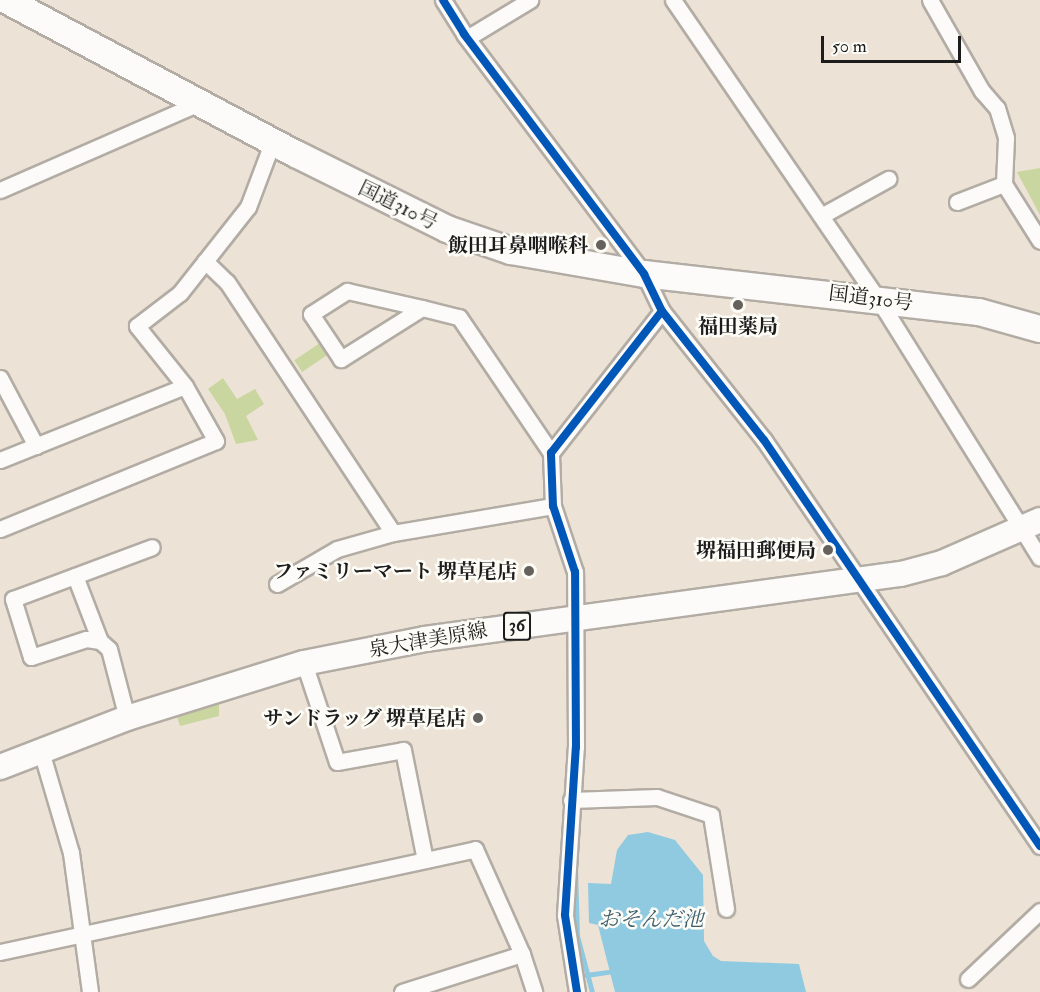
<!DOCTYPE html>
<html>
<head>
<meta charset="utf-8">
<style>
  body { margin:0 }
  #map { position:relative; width:1040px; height:992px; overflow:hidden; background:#ece2d5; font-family:"IM FELL Double Pica","Noto Serif JP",serif }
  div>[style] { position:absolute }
  .green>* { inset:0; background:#cad69f; transform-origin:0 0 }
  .water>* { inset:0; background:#90cae0 }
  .stream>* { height:5px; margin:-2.5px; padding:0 2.5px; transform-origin:2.5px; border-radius:2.5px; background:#90cae0 }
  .roads { filter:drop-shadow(2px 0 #b2aca4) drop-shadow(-2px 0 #b2aca4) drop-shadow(0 2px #b2aca4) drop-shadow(0 -2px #b2aca4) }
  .minor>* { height:15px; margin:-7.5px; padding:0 7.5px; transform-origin:7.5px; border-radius:7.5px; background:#fcfbf9 }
  .primary>* { height:24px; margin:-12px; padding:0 12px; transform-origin:12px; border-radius:12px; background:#fcfbf9 }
  .trunk>* { height:26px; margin:-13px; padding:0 13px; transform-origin:13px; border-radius:13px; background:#fcfbf9 }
  .cycleway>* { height:8px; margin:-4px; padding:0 4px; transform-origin:4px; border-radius:4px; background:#0057b8 }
  .dots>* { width:16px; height:16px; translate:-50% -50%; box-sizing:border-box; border:3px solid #fdfcf7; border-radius:50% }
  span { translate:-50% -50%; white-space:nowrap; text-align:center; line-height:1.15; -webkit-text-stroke:5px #fdfcf7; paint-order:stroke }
  .shield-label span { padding:2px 4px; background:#fdfcf7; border:2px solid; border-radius:4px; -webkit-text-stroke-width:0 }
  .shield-label { font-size:18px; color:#1c1c1c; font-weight:700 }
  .street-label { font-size:20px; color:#1c1c1c }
  .poi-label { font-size:20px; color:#1c1c1c; font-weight:700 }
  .right { translate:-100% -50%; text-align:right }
  .water-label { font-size:21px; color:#3b5d6c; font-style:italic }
  .scale { position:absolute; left:821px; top:36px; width:140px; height:27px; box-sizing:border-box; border:3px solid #1c1c1c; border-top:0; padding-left:8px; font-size:18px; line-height:21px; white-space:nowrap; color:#1c1c1c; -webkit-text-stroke:4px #fdfcf7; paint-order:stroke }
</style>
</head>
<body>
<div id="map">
  <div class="green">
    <div style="clip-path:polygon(1040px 168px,1040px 215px,1017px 172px)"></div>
    <div style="left:320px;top:343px;width:14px;height:31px;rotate:56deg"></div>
    <div style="clip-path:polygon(223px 378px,237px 399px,255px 389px,264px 404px,246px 416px,258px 440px,236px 444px,225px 414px,208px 389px)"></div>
    <div style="clip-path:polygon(219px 699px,219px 716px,180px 726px,176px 713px)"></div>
  </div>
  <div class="water">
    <div style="clip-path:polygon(648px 832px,675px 840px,703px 875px,704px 941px,713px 956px,721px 961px,799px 964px,806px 992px,615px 992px,598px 925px,589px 923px,588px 883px,611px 884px,617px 850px,628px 835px)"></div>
  </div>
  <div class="stream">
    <div style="left:575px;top:869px;width:67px;rotate:88.3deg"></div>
    <div style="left:577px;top:936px;width:58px;rotate:75deg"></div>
    <div style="left:586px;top:975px;width:28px;rotate:-8deg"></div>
  </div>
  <div class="roads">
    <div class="minor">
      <div style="left:443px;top:0;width:40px;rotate:58deg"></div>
      <div style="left:464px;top:34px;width:300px;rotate:53.1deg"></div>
      <div style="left:644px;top:274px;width:41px;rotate:64.1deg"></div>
      <div style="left:662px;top:311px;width:164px;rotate:51.7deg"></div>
      <div style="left:764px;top:440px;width:491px;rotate:55.8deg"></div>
      <div style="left:673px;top:0;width:376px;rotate:55.6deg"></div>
      <div style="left:885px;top:310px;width:292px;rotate:58deg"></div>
      <div style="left:930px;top:0;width:105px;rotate:60.3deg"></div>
      <div style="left:982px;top:91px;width:23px;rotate:49deg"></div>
      <div style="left:997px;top:108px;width:31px;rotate:73deg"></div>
      <div style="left:1006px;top:138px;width:46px;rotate:92.5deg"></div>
      <div style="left:1004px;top:184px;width:67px;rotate:57.7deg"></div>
      <div style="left:467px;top:38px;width:74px;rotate:-31.1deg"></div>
      <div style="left:0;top:190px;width:217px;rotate:-23.6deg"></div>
      <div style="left:957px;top:202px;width:50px;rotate:-21deg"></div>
      <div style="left:821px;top:216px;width:77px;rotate:-28.9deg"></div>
      <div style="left:205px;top:261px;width:30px;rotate:44deg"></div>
      <div style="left:227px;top:282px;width:301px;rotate:56.5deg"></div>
      <div style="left:422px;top:308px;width:96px;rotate:147.8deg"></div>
      <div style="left:341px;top:359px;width:54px;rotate:-123.7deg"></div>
      <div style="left:311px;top:314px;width:43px;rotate:-32.6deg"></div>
      <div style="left:347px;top:291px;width:77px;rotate:12.8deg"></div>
      <div style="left:422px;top:308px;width:38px;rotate:14deg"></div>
      <div style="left:459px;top:317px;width:164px;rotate:55.9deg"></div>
      <div style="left:0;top:378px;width:77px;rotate:62.1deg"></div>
      <div style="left:0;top:460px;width:199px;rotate:-21.8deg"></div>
      <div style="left:0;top:529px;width:233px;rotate:-22.2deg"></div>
      <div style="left:216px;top:441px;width:63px;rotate:-119.4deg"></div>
      <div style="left:185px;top:386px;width:77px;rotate:-128.7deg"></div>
      <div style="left:137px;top:326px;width:54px;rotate:-37.5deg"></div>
      <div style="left:180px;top:293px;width:110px;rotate:-51.7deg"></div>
      <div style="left:248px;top:207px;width:68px;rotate:-69.4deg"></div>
      <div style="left:75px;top:576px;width:70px;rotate:69deg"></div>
      <div style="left:277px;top:584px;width:69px;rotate:-30.3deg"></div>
      <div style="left:337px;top:549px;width:58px;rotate:-15.9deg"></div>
      <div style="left:393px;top:533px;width:162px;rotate:-9.6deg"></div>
      <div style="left:304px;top:663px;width:104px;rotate:71.6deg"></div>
      <div style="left:337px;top:762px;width:67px;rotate:-10.3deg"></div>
      <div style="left:403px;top:750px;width:112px;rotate:78.7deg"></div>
      <div style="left:127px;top:718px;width:71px;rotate:-104.6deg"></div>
      <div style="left:109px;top:649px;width:12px;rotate:-138deg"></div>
      <div style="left:100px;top:641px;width:14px;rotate:-172deg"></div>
      <div style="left:86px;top:639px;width:58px;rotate:161.9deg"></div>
      <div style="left:31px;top:657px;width:61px;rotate:-107.2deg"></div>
      <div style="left:13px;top:599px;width:148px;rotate:-20.5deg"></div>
      <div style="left:41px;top:751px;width:106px;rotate:73.6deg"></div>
      <div style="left:71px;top:853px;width:140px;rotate:82.2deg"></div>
      <div style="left:571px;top:800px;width:86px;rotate:-2deg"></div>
      <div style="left:657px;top:797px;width:57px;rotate:18.4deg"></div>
      <div style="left:711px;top:815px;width:95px;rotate:80.9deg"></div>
      <div style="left:0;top:952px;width:486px;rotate:-12.2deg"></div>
      <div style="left:475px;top:849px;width:115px;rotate:65.9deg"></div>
      <div style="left:522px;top:954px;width:40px;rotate:72deg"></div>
      <div style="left:968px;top:979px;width:99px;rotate:-43.4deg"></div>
      <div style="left:402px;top:992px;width:126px;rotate:-17.6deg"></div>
      <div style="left:577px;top:992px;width:78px;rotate:-98.9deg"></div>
      <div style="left:565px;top:915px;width:168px;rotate:-86.3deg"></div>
      <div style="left:576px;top:747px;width:175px;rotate:-90.3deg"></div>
      <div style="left:575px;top:572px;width:70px;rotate:-108.4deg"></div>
      <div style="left:553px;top:506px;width:53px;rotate:-92.2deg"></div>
      <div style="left:551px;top:453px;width:180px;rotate:-52deg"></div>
    </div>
    <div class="primary">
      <div style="left:0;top:767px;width:136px;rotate:-21.1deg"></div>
      <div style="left:127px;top:718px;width:185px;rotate:-17.3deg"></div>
      <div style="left:304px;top:663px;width:123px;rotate:-11.2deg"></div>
      <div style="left:425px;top:639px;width:480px;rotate:-7.8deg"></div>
      <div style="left:901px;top:574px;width:42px;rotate:-15deg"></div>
      <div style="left:942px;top:563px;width:107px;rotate:-23.7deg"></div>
    </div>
    <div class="trunk">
      <div style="left:6px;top:0;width:328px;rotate:28deg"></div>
      <div style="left:296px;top:154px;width:169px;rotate:26.4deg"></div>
      <div style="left:447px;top:229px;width:68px;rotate:19deg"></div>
      <div style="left:511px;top:251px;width:135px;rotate:9.8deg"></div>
      <div style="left:644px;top:274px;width:337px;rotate:6.5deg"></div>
      <div style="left:979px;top:312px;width:63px;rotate:15.6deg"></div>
    </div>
  </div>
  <div class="cycleway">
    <div style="left:443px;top:0;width:40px;rotate:58deg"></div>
    <div style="left:464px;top:34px;width:300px;rotate:53.1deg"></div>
    <div style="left:644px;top:274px;width:41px;rotate:64.1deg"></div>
    <div style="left:662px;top:311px;width:164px;rotate:51.7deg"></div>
    <div style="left:764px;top:440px;width:491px;rotate:55.8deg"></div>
    <div style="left:577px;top:992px;width:78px;rotate:-98.9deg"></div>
    <div style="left:565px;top:915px;width:168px;rotate:-86.3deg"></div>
    <div style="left:576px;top:747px;width:175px;rotate:-90.3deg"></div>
    <div style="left:575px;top:572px;width:70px;rotate:-108.4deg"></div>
    <div style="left:553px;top:506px;width:53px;rotate:-92.2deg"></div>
    <div style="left:551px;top:453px;width:180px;rotate:-52deg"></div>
  </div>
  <div class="dots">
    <div style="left:601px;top:245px;background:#65615d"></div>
    <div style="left:738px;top:305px;background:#65615d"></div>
    <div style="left:828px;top:550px;background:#65615d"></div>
    <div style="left:529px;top:571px;background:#65615d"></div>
    <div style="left:478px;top:718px;background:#65615d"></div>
  </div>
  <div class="shield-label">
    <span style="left:517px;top:626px">36</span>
  </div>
  <div class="street-label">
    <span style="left:398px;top:205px;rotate:26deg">国道310号</span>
    <span style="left:871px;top:298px;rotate:7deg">国道310号</span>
    <span style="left:428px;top:640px;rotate:-10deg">泉大津美原線</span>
  </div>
  <div class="poi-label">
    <span class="right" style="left:588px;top:245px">飯田耳鼻咽喉科</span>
    <span style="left:738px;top:326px">福田薬局</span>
    <span class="right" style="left:816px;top:550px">堺福田郵便局</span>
    <span class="right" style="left:517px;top:571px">ファミリーマート 堺草尾店</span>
    <span class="right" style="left:466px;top:718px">サンドラッグ 堺草尾店</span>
  </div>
  <div class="water-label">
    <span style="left:651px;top:920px">おそんだ池</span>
  </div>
  <div class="scale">50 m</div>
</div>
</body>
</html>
